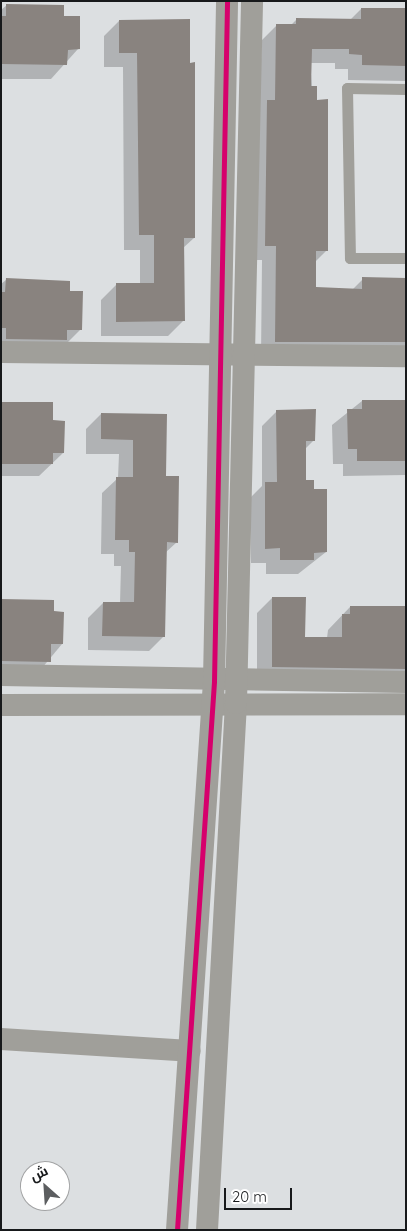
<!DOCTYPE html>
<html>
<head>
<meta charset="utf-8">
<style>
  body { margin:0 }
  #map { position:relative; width:407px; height:1231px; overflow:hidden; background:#dcdfe1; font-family:Quicksand,Cairo,sans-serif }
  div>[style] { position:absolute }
  .shadow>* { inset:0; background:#0003 }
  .building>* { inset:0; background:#89837f }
  .service>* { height:11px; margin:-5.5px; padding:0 5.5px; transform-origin:5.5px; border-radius:5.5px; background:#a09f9a }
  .minor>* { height:22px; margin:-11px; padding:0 11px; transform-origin:11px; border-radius:11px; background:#a09f9a }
  .cycleway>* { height:5px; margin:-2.5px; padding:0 2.5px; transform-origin:2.5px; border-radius:2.5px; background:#d6006c }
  span { translate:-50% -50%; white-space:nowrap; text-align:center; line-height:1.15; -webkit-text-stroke:5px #fff; paint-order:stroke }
  .frame { position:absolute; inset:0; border:2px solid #17191b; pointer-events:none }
  .north { position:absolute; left:20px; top:1161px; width:50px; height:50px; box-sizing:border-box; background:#fff; border:1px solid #a2a3a4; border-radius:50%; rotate:334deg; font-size:14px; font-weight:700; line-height:20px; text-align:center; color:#17191b }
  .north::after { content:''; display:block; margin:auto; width:18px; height:22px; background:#5c5e60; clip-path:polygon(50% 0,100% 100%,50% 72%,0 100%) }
  .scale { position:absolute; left:224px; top:1188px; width:68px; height:22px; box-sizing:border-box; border:2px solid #17191b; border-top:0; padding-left:6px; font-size:15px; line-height:18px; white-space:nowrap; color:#17191b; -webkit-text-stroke:4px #fff; paint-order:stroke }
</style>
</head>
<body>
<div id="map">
  <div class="shadow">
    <div style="clip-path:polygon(7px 5px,63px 17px,78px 49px,51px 79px,1px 79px,1px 10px)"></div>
    <div style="clip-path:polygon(361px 9px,406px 10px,406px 81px,348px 80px,348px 69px,335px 69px,335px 63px,310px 63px,327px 250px,315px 262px,315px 289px,352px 290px,363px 279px,406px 280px,406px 355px,261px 356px,262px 260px,251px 260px,262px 40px,277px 25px,291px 25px,296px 20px,350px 20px)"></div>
    <div style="clip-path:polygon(189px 20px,194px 238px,183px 248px,183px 321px,168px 336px,101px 336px,101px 300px,116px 285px,140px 284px,140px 250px,124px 250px,123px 67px,104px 67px,104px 36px,119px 21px)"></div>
    <div style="clip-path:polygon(6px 280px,69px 292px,81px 329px,66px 344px,1px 353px,1px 284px)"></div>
    <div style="clip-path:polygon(362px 401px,406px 401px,405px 475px,343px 476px,343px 464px,333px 464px,332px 425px)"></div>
    <div style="clip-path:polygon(1px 403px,51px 421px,63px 453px,39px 476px,1px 476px)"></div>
    <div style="clip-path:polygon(277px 411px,314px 440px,304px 450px,305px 481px,326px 552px,298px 574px,266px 574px,266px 563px,251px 563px,250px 498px,262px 486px,262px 426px)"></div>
    <div style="clip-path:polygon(101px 414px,166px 415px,165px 477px,177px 542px,165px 553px,164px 636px,149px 651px,88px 650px,88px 618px,103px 603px,120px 603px,121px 566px,114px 566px,114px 554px,101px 554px,102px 493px,118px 478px,119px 454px,86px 454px,86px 429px)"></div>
    <div style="clip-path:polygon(272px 598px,304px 638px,327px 638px,328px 630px,350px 607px,406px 607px,406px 683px,257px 681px,257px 613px)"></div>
    <div style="clip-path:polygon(1px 600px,52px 613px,62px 644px,37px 674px,1px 673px)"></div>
  </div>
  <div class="building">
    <div style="clip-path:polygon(6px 4px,64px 5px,64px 16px,80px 16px,80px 49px,68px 50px,67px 65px,2px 64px,1px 16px,6px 16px)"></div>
    <div style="clip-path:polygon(361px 8px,406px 8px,406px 66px,362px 65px,362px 55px,349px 54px,349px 49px,312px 49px,311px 86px,317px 86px,317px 100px,328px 99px,328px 251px,316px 251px,316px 287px,362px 289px,362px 277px,406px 278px,406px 342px,275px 342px,276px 246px,265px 246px,267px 100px,275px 100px,276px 24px,296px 24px,296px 18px,361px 19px)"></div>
    <div style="clip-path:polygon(190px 19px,190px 63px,195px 62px,195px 238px,184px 238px,185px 321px,116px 322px,116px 283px,154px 283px,154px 235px,139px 235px,137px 53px,119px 53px,119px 20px)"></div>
    <div style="clip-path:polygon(6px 278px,70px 281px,70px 291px,83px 291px,82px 330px,67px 330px,67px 340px,6px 339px,6px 328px,1px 328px,1px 292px,5px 292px)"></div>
    <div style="clip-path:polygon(362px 400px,406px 400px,406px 461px,357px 461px,357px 449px,348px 449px,347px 409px,362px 409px)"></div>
    <div style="clip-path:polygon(1px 402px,53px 402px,53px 420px,65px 421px,64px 453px,53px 453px,53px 464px,1px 464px)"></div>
    <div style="clip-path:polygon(316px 409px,315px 441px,306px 441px,306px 480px,314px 480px,314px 489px,327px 489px,327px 552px,314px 553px,314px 560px,280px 560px,280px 548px,265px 549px,265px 482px,277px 482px,276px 410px)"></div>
    <div style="clip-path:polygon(101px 413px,167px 414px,166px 476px,179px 476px,178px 543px,167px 542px,165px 637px,102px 636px,103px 602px,134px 602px,135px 552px,129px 552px,129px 540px,115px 540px,116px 477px,133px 477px,133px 440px,101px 439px)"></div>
    <div style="clip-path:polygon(272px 597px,306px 597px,305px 637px,342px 637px,342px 614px,350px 614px,350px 606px,406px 606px,406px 669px,272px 667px)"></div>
    <div style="clip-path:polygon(1px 599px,54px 600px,54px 611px,64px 612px,63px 644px,51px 644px,51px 662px,1px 661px)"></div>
  </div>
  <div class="service">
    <div style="left:406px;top:89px;width:59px;rotate:-179deg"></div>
    <div style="left:347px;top:88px;width:170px;rotate:89deg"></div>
    <div style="left:350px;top:258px;width:56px"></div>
  </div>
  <div class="minor">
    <div style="left:1px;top:352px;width:405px;rotate:0.6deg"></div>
    <div style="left:1px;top:675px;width:405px;rotate:1deg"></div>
    <div style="left:1px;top:705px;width:405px;rotate:-0.1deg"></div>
    <div style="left:1px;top:1039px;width:189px;rotate:3.6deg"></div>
    <div style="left:177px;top:1230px;width:550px;rotate:-86.14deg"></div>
    <div style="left:214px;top:681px;width:680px;rotate:-88.9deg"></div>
    <div style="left:207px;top:1230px;width:528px;rotate:-86.85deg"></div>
    <div style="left:236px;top:703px;width:702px;rotate:-88.69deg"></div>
  </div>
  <div class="cycleway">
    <div style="left:177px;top:1230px;width:550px;rotate:-86.14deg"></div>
    <div style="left:214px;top:681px;width:680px;rotate:-88.9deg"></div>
  </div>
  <div class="frame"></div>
  <div class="north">ش</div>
  <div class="scale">20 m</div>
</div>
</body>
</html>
